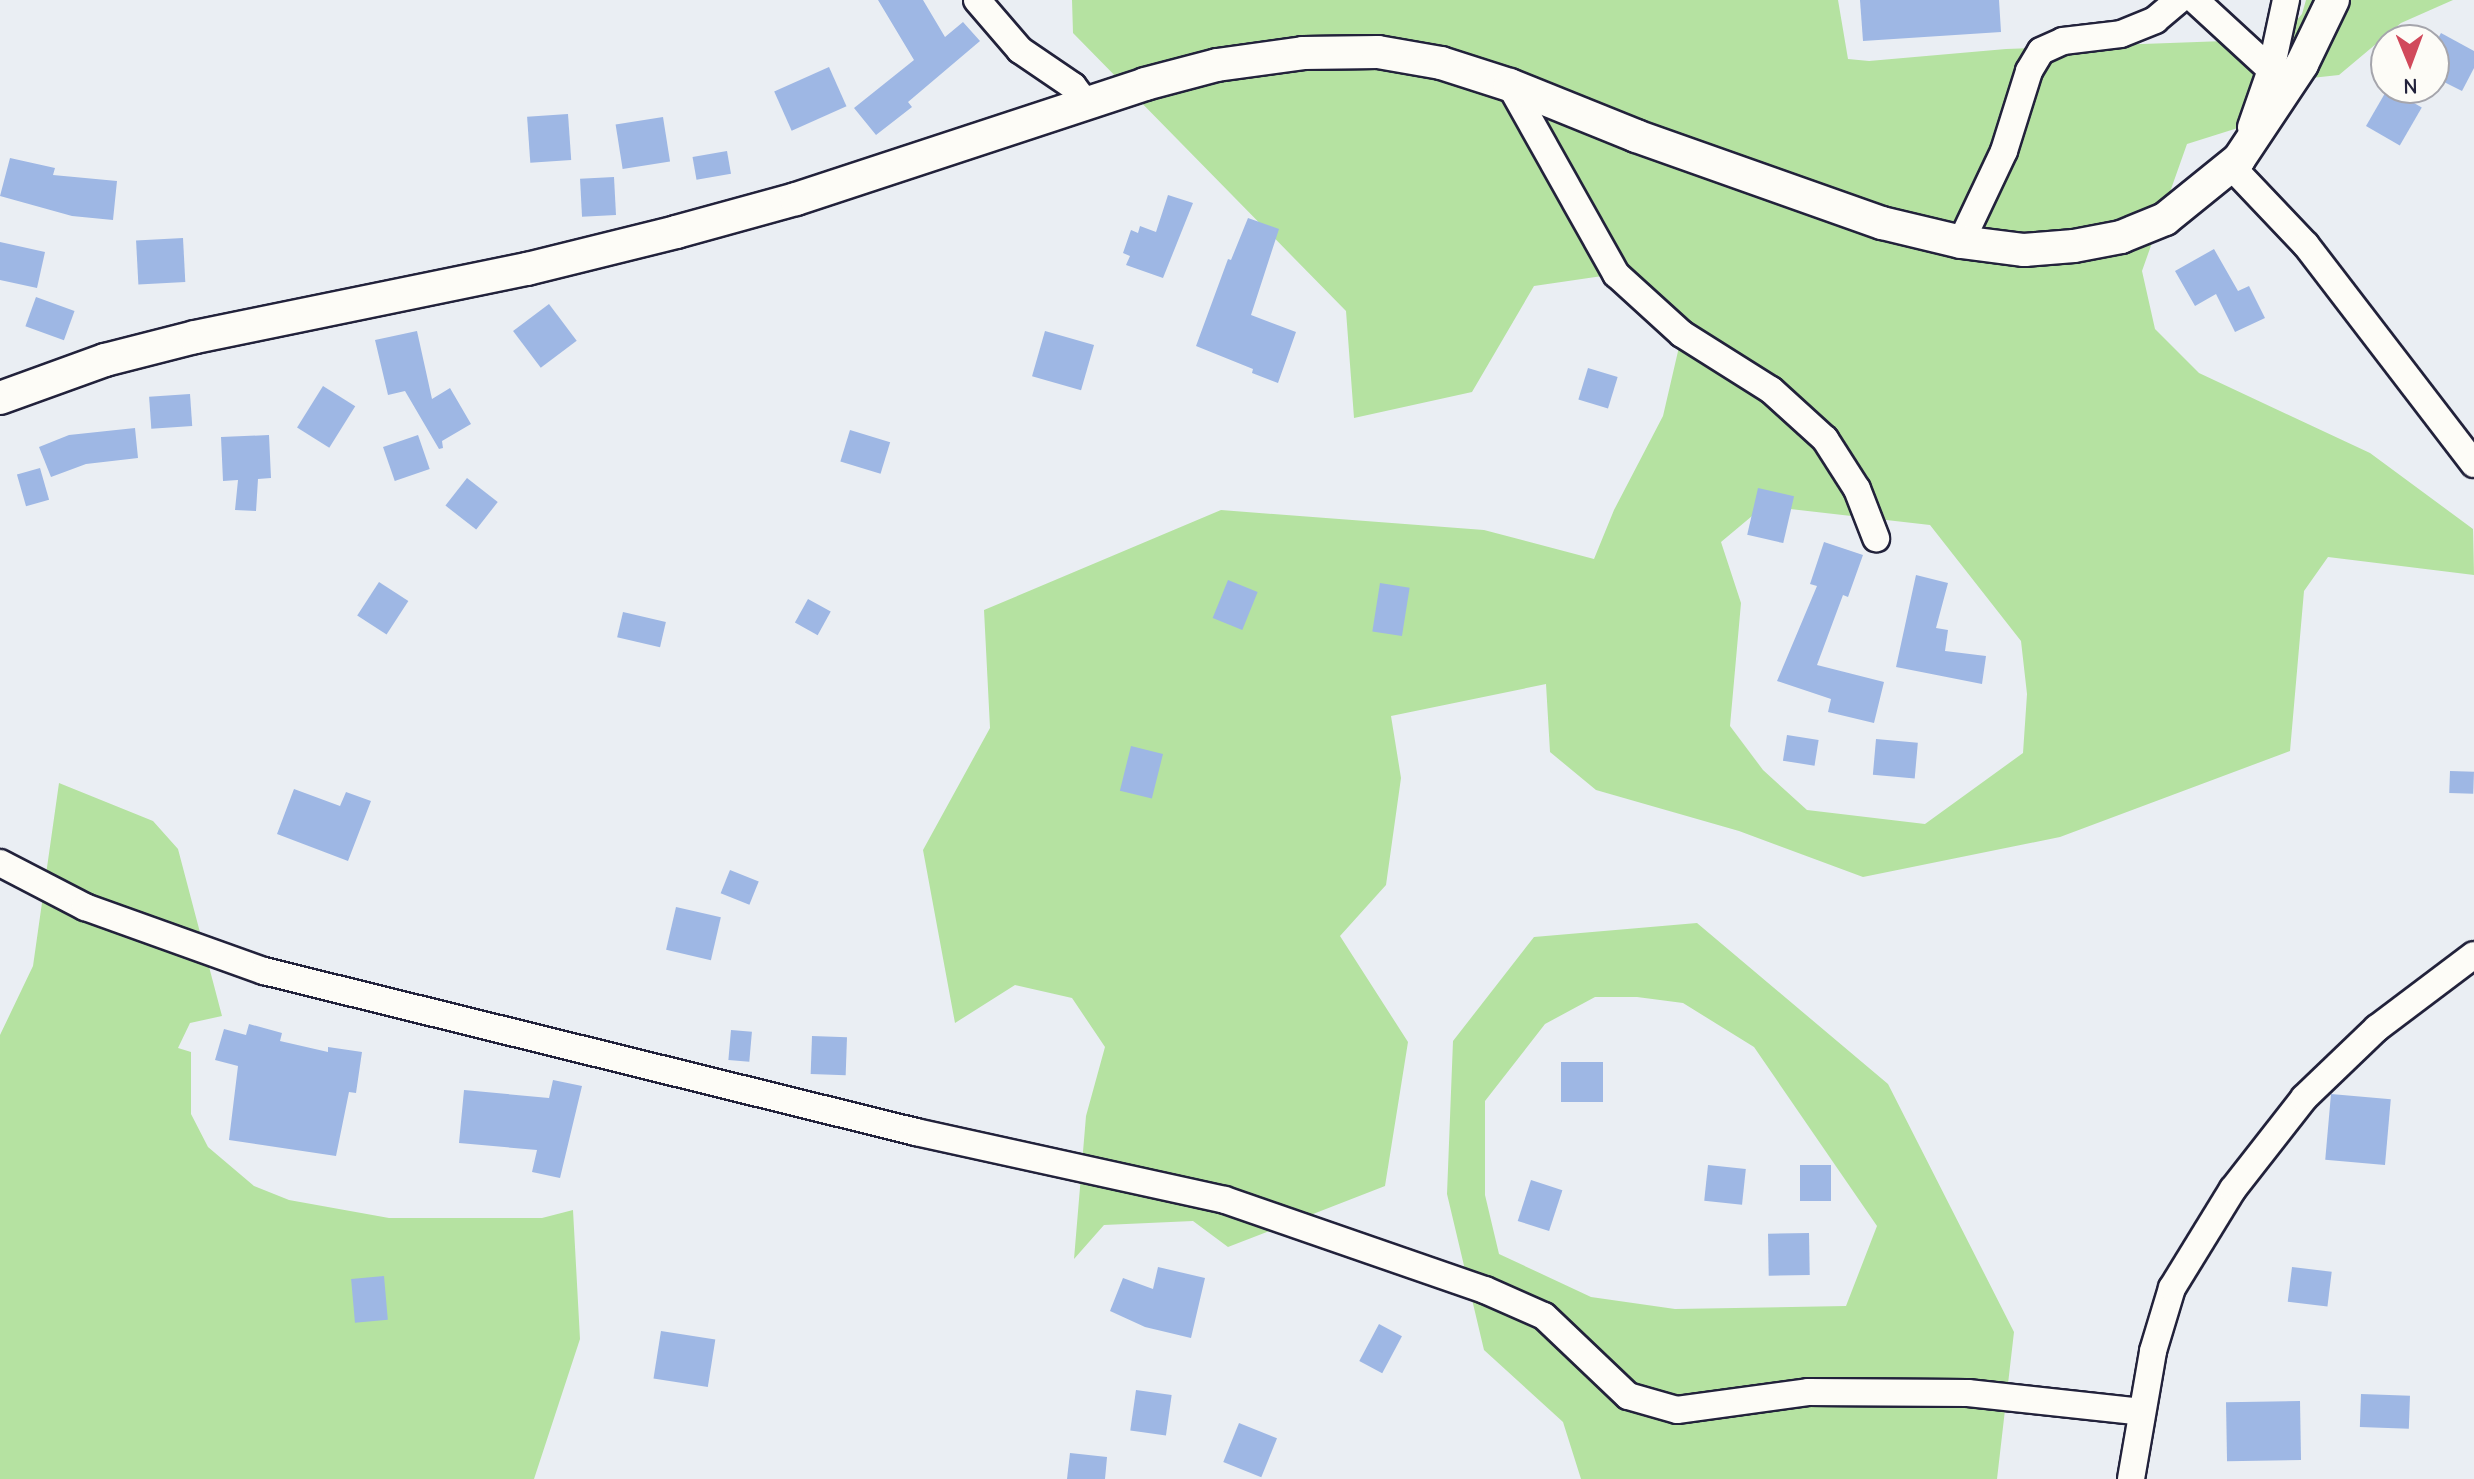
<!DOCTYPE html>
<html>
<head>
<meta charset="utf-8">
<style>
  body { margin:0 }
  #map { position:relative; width:2474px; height:1479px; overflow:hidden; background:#eaeef3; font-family:"Comic Neue",sans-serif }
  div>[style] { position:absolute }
  .green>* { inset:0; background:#b5e2a1 }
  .building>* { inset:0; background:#9eb7e4; transform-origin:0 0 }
  .roads { filter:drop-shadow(2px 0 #22223b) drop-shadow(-2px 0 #22223b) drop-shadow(0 2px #22223b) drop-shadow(0 -2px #22223b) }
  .minor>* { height:26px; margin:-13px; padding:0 13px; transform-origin:13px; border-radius:13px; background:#fdfcf7 }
  .major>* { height:32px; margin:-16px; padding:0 16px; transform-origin:16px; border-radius:16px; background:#fdfcf7 }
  span { translate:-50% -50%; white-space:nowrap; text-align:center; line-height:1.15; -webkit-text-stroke:6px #fdfcf7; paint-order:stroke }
  .north { position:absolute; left:2370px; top:24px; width:80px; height:80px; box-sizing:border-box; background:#fdfcf7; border:2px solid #a5a5ac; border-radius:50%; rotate:179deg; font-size:22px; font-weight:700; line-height:32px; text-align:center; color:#22223b }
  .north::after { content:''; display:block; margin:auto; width:28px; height:36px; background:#d1495b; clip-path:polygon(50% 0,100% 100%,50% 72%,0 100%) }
</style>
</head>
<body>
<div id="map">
  <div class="green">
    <div style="clip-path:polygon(evenodd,1072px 0,1838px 0,1848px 59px,1869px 61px,2006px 49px,2280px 39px,2302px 14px,2306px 0,2453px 0,2401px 23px,2339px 75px,2283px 81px,2241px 127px,2187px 144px,2142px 271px,2155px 329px,2199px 373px,2370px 453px,2473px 529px,2474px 575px,2328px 557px,2304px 591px,2290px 751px,2060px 837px,1863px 877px,1739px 831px,1596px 790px,1550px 752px,1546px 684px,1391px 716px,1401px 778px,1386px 885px,1340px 936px,1408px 1042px,1385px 1186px,1228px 1247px,1193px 1221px,1104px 1225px,1074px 1259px,1086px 1116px,1105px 1047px,1072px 998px,1015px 985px,955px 1023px,923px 850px,990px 728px,984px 610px,1221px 510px,1484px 530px,1594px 559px,1614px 510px,1663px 416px,1682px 334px,1616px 274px,1534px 286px,1472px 392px,1354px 418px,1346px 311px,1073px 33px,1072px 0,1764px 506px,1930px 525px,2021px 641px,2027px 694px,2023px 753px,1925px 824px,1807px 810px,1763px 770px,1730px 726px,1741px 603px,1721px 542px,1764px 506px)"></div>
    <div style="clip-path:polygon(59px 783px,153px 821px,178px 849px,222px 1016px,190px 1023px,178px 1048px,191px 1052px,191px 1114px,208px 1147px,254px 1186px,289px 1200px,389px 1218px,542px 1218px,573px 1210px,580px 1339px,534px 1479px,0 1479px,0 1035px,33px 966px)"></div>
    <div style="clip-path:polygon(evenodd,1697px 923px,1888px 1084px,2014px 1332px,1997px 1479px,1581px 1479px,1563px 1422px,1484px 1350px,1447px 1194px,1453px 1041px,1534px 937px,1697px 923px,1595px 997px,1637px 997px,1683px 1003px,1754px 1047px,1877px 1226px,1846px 1306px,1675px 1309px,1591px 1297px,1499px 1254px,1485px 1195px,1485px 1101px,1545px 1024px,1595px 997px)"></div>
  </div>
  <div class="building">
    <div style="clip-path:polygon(878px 0,923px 0,945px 37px,963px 22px,980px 41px,908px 102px,912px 107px,876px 135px,854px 108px,914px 60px)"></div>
    <div style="clip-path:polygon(1860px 0,1999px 0,2001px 32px,1863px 41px)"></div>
    <div style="clip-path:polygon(2441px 33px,2474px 51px,2474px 68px,2462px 91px,2434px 77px,2434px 46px)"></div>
    <div style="left:829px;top:67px;width:43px;height:60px;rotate:66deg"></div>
    <div style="left:2388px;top:88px;width:39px;height:44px;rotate:30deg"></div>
    <div style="left:568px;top:114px;width:46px;height:41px;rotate:86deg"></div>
    <div style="left:663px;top:117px;width:45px;height:48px;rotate:81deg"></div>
    <div style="left:727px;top:151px;width:23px;height:35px;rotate:80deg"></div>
    <div style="clip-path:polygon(10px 158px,55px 168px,53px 175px,117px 181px,113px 220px,72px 216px,0 196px)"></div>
    <div style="left:614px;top:177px;width:38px;height:34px;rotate:87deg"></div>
    <div style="clip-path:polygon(1168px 195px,1193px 203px,1163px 278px,1126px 265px,1130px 256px,1123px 253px,1131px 230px,1138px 233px,1140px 226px,1156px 232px)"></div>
    <div style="clip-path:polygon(1248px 218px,1279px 229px,1251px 315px,1296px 332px,1278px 383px,1252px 373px,1253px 369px,1196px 346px,1228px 259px,1231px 260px)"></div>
    <div style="left:183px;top:238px;width:44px;height:47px;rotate:87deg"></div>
    <div style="clip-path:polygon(0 242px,45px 252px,37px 288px,0 280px)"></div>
    <div style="clip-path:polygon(2214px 249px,2238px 291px,2249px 286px,2265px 318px,2235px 332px,2216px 294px,2195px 306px,2175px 271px)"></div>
    <div style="left:36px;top:297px;width:41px;height:31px;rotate:20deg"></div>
    <div style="left:549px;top:304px;width:46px;height:45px;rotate:53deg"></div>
    <div style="clip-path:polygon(417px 331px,432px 399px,450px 388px,471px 424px,442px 441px,443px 448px,439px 449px,405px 391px,388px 395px,375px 340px)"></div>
    <div style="left:1045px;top:331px;width:51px;height:47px;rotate:16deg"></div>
    <div style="left:1588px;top:368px;width:31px;height:33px;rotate:17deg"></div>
    <div style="left:323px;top:386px;width:38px;height:49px;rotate:32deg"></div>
    <div style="left:190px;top:394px;width:32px;height:41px;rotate:86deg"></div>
    <div style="clip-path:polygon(135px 428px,138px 458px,86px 464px,51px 477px,39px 447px,69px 435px)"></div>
    <div style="left:850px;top:430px;width:42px;height:33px;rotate:17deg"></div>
    <div style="clip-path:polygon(269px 435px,271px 478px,258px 479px,256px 511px,235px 510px,238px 480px,223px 481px,221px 437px)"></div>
    <div style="left:418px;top:435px;width:36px;height:37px;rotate:71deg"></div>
    <div style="left:40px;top:468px;width:33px;height:24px;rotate:74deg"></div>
    <div style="left:467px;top:478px;width:39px;height:35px;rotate:38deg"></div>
    <div style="left:1758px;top:488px;width:37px;height:48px;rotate:13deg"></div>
    <div style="clip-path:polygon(1824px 542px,1863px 555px,1848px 597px,1843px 595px,1817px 665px,1884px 682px,1874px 723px,1828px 712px,1831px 699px,1777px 681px,1817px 586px,1810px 584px)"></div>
    <div style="clip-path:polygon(1916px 575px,1948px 583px,1936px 628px,1948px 630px,1945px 651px,1986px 656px,1982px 684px,1896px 667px)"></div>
    <div style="left:1228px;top:580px;width:32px;height:41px;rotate:22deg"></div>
    <div style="left:379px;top:582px;width:35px;height:40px;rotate:33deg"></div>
    <div style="left:1380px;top:583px;width:30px;height:49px;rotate:9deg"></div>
    <div style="left:808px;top:599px;width:26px;height:27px;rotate:29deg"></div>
    <div style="left:623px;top:612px;width:44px;height:26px;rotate:13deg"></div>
    <div style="left:1787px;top:735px;width:32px;height:26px;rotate:9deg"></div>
    <div style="left:1876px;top:739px;width:42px;height:36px;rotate:5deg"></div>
    <div style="left:1131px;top:746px;width:33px;height:46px;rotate:14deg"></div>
    <div style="left:2450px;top:771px;width:24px;height:22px;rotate:2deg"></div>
    <div style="clip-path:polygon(294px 789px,340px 806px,346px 792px,371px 801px,348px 861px,277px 834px)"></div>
    <div style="left:730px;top:870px;width:31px;height:25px;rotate:22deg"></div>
    <div style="left:676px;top:907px;width:46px;height:44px;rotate:13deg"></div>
    <div style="clip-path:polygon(249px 1024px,282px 1033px,280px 1041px,328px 1052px,328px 1047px,362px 1052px,356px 1093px,349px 1092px,336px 1156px,229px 1140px,238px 1066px,215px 1060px,224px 1029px,246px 1035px)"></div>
    <div style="left:731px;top:1030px;width:21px;height:30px;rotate:5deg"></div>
    <div style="left:812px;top:1036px;width:35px;height:38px;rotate:2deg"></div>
    <div style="left:1561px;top:1062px;width:42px;height:40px"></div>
    <div style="clip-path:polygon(553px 1080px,582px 1086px,560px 1178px,532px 1172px,537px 1150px,459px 1143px,464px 1090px,549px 1098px)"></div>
    <div style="left:2331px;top:1094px;width:60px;height:66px;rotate:5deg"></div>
    <div style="left:1708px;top:1165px;width:38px;height:36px;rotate:6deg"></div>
    <div style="left:1831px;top:1165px;width:36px;height:31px;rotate:90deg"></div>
    <div style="left:1531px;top:1180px;width:33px;height:43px;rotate:18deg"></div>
    <div style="left:1809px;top:1233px;width:42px;height:41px;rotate:89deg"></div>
    <div style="clip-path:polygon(1158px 1267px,1205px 1278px,1191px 1338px,1145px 1327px,1110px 1311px,1123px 1278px,1153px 1289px)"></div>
    <div style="left:2292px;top:1267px;width:40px;height:35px;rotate:7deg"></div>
    <div style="left:384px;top:1276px;width:44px;height:33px;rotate:85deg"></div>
    <div style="left:1379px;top:1324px;width:26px;height:42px;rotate:28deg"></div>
    <div style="left:661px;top:1331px;width:55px;height:48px;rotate:9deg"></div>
    <div style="left:1136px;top:1390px;width:36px;height:41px;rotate:8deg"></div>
    <div style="left:2361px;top:1394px;width:49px;height:33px;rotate:2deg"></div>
    <div style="left:2300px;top:1401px;width:59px;height:74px;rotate:89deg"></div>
    <div style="left:1239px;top:1423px;width:41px;height:42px;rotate:22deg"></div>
    <div style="clip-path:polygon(1070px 1453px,1107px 1457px,1105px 1479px,1067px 1479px)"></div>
  </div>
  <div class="roads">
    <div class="minor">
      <div style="left:977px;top:0;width:66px;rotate:49.3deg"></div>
      <div style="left:1020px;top:50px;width:64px;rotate:34.2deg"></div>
      <div style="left:1073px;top:86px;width:21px;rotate:53deg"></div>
      <div style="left:2195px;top:0;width:103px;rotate:42.6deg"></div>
      <div style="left:1510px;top:85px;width:217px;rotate:60.7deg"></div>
      <div style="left:1616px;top:274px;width:89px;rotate:42.3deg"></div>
      <div style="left:1682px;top:334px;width:105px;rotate:32.2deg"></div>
      <div style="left:1771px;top:390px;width:73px;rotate:42.2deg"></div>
      <div style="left:1825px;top:439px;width:59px;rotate:57.4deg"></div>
      <div style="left:1857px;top:489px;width:53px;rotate:68.8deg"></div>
      <div style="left:2251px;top:127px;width:60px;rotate:-70.7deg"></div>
      <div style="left:2271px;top:70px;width:72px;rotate:-77.9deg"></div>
      <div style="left:2230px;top:165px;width:110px;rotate:46.5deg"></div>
      <div style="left:2306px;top:245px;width:276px;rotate:52.5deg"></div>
      <div style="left:1961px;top:242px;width:101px;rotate:-64.7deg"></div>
      <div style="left:2004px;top:151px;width:84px;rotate:-72.6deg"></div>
      <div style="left:2029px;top:71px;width:23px;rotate:-59deg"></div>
      <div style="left:2041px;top:51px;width:24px;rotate:-24deg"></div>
      <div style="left:2063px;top:41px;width:58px;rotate:-6.9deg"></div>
      <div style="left:2121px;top:34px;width:37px;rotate:-22deg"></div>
      <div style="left:2155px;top:20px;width:31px;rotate:-40deg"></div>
      <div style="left:0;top:863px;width:96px;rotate:27.4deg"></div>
      <div style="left:85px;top:907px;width:190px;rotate:19.7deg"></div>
      <div style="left:264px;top:971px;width:672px;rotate:13.87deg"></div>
      <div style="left:916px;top:1132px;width:316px;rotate:12.4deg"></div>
      <div style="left:1225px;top:1200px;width:275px;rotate:19.1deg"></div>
      <div style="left:1485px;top:1290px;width:64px;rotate:23.8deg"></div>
      <div style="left:1544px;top:1316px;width:116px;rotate:43.6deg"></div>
      <div style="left:1628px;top:1396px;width:51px;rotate:15.9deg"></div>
      <div style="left:1677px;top:1410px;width:132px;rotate:-7.8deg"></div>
      <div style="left:1808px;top:1392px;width:160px;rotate:0.4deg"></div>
      <div style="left:1968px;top:1393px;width:175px;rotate:6.2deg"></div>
      <div style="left:2131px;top:1479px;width:130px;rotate:-80.2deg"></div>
      <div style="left:2153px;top:1351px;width:66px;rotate:-73.2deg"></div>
      <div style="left:2172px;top:1288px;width:116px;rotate:-58.4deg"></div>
      <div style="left:2233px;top:1189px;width:115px;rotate:-52deg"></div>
      <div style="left:2304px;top:1098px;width:101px;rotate:-43.8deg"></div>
      <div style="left:2377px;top:1028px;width:121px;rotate:-37deg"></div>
    </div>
    <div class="major">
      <div style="left:0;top:398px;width:112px;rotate:-19.9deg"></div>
      <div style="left:105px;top:360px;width:93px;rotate:-14.3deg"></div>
      <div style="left:195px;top:337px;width:339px;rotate:-11.6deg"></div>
      <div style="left:527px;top:269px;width:154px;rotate:-13.9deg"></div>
      <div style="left:676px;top:232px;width:124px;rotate:-15.4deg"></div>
      <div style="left:796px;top:199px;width:367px;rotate:-18.2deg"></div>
      <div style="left:1145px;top:84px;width:74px;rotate:-14.8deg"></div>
      <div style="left:1217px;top:65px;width:87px;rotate:-7.9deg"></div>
      <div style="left:1303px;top:53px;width:75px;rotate:-0.8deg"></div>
      <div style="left:1378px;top:52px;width:64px;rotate:9.9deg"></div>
      <div style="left:1441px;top:63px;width:72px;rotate:17.7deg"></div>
      <div style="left:1510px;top:85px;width:136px;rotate:22deg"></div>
      <div style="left:1636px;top:136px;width:261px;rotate:19.5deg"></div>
      <div style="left:1882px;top:223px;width:81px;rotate:13.5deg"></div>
      <div style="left:1961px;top:242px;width:64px;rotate:7.2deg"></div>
      <div style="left:2024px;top:250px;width:50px;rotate:-4.6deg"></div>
      <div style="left:2074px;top:246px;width:48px;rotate:-10.8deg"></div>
      <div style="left:2121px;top:237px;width:48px;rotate:-22.2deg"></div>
      <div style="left:2165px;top:219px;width:95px;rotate:-39deg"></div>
      <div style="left:2239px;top:159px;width:114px;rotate:-56.4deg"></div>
      <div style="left:2302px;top:64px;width:71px;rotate:-64.2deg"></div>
    </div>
  </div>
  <div class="north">N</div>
</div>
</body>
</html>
